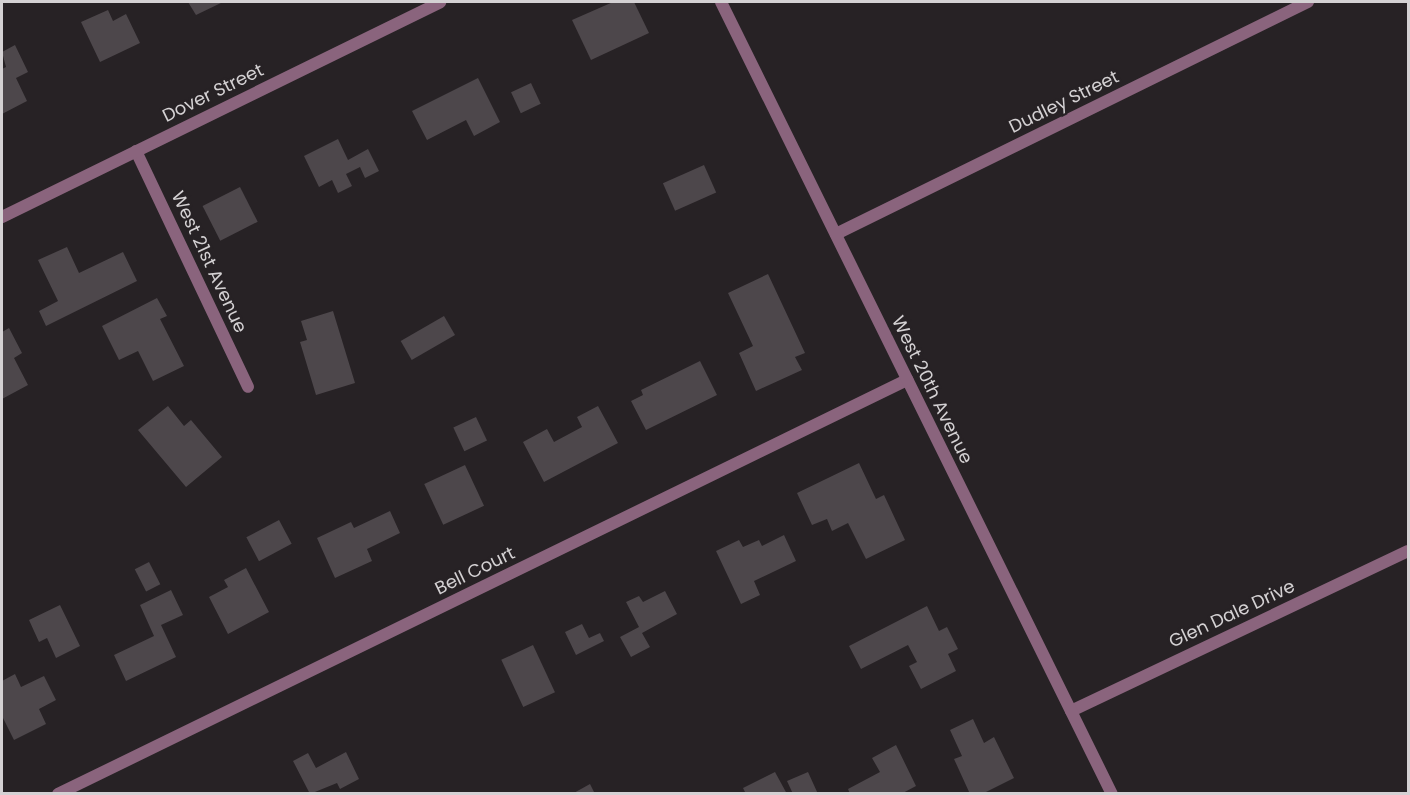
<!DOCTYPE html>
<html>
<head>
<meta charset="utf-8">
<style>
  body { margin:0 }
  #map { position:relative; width:1410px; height:795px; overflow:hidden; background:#272225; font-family:Poppins,sans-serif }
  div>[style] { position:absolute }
  .building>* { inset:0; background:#4d474b; transform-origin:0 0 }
  .minor>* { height:12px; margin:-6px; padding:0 6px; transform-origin:6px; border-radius:6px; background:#8a647d }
  .tertiary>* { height:12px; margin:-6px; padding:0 6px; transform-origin:6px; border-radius:6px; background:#8a647d }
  span { translate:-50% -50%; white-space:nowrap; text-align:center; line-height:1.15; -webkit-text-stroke:4.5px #272225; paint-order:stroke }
  .street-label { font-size:18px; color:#d4d1d3 }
  .frame { position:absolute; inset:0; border:3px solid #d4d1d3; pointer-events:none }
</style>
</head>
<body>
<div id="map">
  <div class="building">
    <div style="clip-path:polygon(188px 2px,223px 2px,196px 15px)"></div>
    <div style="clip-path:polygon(613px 2px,634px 2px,649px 33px,591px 60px,572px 20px)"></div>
    <div style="clip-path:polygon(108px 10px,113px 21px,126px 14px,140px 43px,100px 62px,81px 22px)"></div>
    <div style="clip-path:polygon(15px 45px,28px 72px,16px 78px,27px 101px,2px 114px,2px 69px,6px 67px,2px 52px)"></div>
    <div style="clip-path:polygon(478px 78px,500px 122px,474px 136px,466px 120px,427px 140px,412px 111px)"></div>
    <div style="left:531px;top:83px;width:23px;height:22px;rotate:65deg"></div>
    <div style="clip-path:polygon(338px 139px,348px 160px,368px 149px,379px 171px,365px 178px,360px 167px,346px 174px,352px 186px,338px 193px,332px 180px,319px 187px,304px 156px)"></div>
    <div style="left:704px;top:165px;width:30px;height:45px;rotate:66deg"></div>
    <div style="left:240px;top:187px;width:39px;height:42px;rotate:63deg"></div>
    <div style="clip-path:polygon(67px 247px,79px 273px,123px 252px,137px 281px,46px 326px,39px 311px,58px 301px,38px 260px)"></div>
    <div style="clip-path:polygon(768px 274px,805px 353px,795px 357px,802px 370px,756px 391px,739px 353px,753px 346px,728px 293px)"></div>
    <div style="clip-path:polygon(157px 298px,167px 316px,160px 319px,184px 366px,153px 381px,138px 351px,119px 360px,102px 326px)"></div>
    <div style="clip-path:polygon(333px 311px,355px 383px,316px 395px,300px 342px,307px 340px,301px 321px)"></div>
    <div style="left:444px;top:316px;width:22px;height:50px;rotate:60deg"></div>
    <div style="clip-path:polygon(9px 328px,22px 353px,14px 358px,28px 385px,2px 399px,2px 332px)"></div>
    <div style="clip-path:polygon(700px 361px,717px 395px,646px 430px,631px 401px,643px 395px,641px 390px)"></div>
    <div style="clip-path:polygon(168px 406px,184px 426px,191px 420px,222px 457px,186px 487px,138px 430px)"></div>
    <div style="clip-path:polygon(598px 406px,618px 443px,544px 482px,523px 442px,547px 429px,554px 442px,582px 427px,577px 417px)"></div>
    <div style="left:476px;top:417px;width:26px;height:25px;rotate:65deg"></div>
    <div style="clip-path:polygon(859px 463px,876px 499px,884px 495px,905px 540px,866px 559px,848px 523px,832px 531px,827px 519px,812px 525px,797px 493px)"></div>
    <div style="left:465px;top:465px;width:45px;height:45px;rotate:65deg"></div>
    <div style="clip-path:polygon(390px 511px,400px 533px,367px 549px,372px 561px,335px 578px,317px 538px,351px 522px,354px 528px)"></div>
    <div style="left:279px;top:520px;width:27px;height:37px;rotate:62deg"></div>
    <div style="clip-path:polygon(784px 535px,796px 561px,754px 581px,760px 595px,741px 604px,716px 551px,739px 540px,743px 547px,759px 540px,762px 546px)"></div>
    <div style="left:149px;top:562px;width:25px;height:16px;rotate:63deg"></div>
    <div style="clip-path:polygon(246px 568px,269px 612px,228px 634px,209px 597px,228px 587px,224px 580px)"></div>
    <div style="clip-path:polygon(171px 590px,183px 615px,161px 625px,176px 657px,126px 681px,114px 655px,154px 636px,140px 605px)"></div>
    <div style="clip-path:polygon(665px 591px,677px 614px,642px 633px,650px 647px,631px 657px,620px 637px,639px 627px,626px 602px,639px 596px,643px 602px)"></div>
    <div style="clip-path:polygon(60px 605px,80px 646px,56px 658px,47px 638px,39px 642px,29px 620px)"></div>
    <div style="clip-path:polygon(927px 606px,939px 631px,947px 627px,958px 649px,948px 654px,956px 671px,921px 689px,909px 666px,917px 662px,908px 645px,861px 669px,849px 646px)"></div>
    <div style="clip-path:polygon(582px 624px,589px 638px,600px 633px,604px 641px,576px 655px,565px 632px)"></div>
    <div style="left:533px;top:645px;width:52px;height:35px;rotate:65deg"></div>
    <div style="clip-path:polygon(15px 674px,21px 687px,44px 676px,56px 700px,39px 709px,46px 724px,14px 740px,2px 716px,2px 681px)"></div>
    <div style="clip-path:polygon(973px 719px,984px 743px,994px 737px,1014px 778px,982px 794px,970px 794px,954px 759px,962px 756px,950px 730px)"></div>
    <div style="clip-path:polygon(896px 745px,916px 786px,901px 794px,850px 794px,848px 789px,880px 772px,872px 758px)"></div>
    <div style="clip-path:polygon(346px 752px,359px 779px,340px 789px,337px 783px,310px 794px,293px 761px,308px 753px,316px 768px)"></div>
    <div style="clip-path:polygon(775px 772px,787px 794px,746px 794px,743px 788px)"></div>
    <div style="clip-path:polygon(808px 772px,818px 794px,793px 794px,787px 781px)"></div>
    <div style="clip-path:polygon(590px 784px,595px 794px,572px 794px)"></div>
  </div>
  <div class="minor">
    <div style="left:136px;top:151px;width:261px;rotate:64.6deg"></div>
    <div style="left:2px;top:217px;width:488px;rotate:-26.1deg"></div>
    <div style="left:836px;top:234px;width:526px;rotate:-26.18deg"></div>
    <div style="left:1071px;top:711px;width:373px;rotate:-25.4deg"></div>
    <div style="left:58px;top:794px;width:945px;rotate:-26deg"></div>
  </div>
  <div class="tertiary">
    <div style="left:721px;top:2px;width:883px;rotate:63.73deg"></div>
  </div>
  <div class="street-label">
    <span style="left:213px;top:93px;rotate:-26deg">Dover Street</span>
    <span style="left:1064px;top:102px;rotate:-26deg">Dudley Street</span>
    <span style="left:209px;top:262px;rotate:65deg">West 21st Avenue</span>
    <span style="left:932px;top:390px;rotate:64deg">West 20th Avenue</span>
    <span style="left:475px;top:571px;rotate:-26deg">Bell Court</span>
    <span style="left:1232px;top:614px;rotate:-25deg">Glen Dale Drive</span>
  </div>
  <div class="frame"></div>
</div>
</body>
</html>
